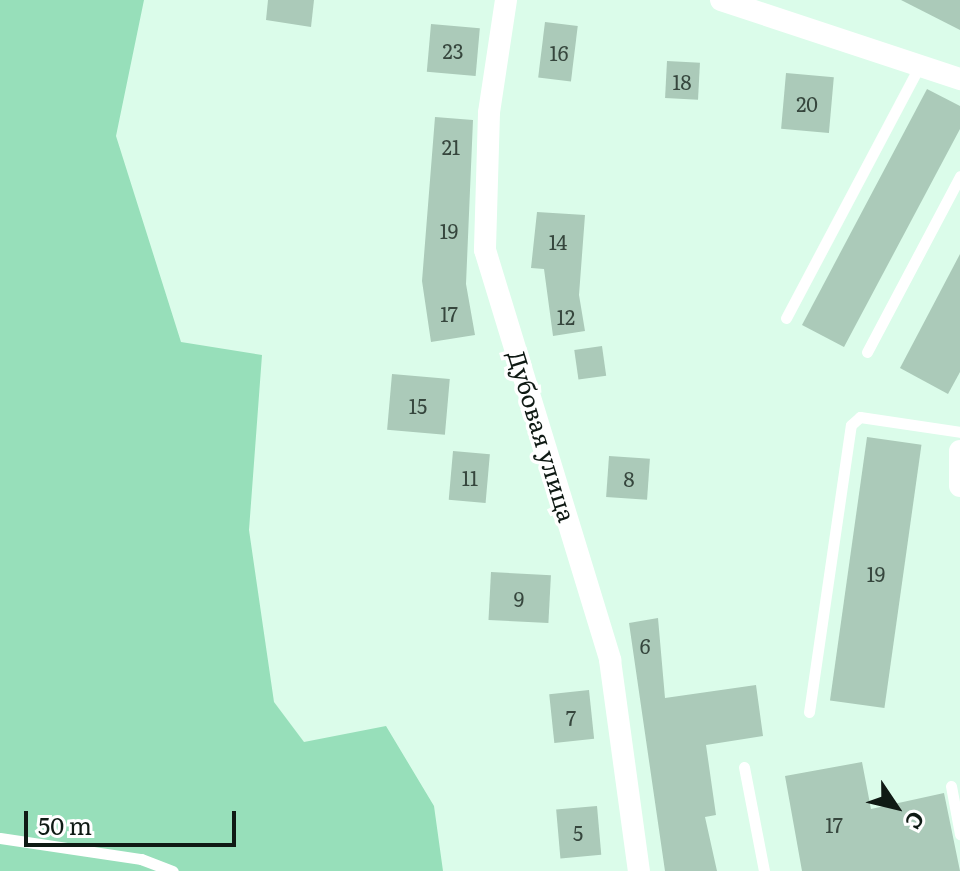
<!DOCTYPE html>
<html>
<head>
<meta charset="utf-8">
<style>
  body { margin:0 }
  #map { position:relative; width:960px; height:871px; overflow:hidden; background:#dbfcea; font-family:Literata,serif }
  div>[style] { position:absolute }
  .green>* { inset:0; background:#97dfba }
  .building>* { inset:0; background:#abcab9; transform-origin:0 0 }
  .service>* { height:11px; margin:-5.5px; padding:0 5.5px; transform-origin:5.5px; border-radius:5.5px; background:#fff }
  .minor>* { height:22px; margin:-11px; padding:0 11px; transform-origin:11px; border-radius:11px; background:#fff }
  span { translate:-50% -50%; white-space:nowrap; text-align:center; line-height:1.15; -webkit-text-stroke:7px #fff; paint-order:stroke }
  .number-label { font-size:20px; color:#36463d }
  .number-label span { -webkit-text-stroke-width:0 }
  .street-label { font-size:24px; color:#0f1a14 }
  .north { position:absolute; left:856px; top:767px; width:80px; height:80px; -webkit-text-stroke:6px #fff; paint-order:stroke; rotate:125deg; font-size:22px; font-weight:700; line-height:32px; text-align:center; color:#0f1a14 }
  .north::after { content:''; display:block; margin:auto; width:28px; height:36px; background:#0f1a14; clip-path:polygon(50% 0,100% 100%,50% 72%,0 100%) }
  .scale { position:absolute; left:24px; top:811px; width:212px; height:36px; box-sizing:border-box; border:4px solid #0f1a14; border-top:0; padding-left:10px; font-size:24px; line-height:28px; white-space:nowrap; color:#0f1a14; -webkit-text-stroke:6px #fff; paint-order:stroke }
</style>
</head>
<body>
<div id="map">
  <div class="green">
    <div style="clip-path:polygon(0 0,144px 0,116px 136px,181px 342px,262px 355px,249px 530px,274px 702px,304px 742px,386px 726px,434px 806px,443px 871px,0 871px)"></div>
  </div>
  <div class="building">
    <div style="clip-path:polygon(268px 0,314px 0,311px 27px,266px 20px)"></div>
    <div style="clip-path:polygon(901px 0,960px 0,960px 30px)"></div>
    <div style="left:545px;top:22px;width:33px;height:56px;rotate:7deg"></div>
    <div style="left:431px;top:24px;width:49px;height:48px;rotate:5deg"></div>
    <div style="left:667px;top:61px;width:33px;height:37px;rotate:3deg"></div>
    <div style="left:786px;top:73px;width:48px;height:56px;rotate:5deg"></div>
    <div style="clip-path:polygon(927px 89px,960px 106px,960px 129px,844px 347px,802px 325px)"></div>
    <div style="clip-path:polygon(435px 117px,473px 120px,466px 284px,475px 335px,431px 342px,422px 281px)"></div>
    <div style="clip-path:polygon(537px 212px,585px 215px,579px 295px,585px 331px,553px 336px,544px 269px,531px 268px)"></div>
    <div style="clip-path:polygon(960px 254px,960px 372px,948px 394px,900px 368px)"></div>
    <div style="left:602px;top:346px;width:30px;height:28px;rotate:82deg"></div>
    <div style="left:392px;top:374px;width:58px;height:56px;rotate:5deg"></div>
    <div style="left:867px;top:437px;width:55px;height:266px;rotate:8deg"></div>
    <div style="left:453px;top:451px;width:37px;height:49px;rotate:5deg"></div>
    <div style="left:609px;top:456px;width:41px;height:41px;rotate:4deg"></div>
    <div style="left:491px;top:572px;width:60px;height:48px;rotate:3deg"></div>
    <div style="clip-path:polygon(658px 618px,665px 698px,756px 685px,763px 736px,706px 745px,716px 815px,705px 817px,717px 871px,665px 871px,629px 623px)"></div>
    <div style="left:589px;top:690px;width:49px;height:40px;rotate:84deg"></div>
    <div style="clip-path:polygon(862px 762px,871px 809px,944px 793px,960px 871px,802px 871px,785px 776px)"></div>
    <div style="left:597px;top:806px;width:49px;height:41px;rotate:85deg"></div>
  </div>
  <div class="service">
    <div style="left:786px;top:318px;width:286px;rotate:-62.1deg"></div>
    <div style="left:867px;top:352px;width:199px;rotate:-62.1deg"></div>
    <div style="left:809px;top:712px;width:290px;rotate:-81.7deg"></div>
    <div style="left:851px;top:425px;width:12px;rotate:-42deg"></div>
    <div style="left:860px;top:417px;width:101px;rotate:8.5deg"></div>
    <div style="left:744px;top:767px;width:106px;rotate:79.1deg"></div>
    <div style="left:951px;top:786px;width:49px;rotate:79.4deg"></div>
    <div style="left:0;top:838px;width:143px;rotate:8.5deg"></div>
    <div style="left:141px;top:859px;width:34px;rotate:21deg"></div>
  </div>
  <div class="minor">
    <div style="left:506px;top:0;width:114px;rotate:98.6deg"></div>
    <div style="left:489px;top:113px;width:137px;rotate:91.7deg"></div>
    <div style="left:485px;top:250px;width:429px;rotate:73deg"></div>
    <div style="left:610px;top:660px;width:213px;rotate:82.2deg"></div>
    <div style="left:721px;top:0;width:252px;rotate:18.3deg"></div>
    <div style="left:960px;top:451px;width:35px;rotate:90deg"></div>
  </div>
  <div class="number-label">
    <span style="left:453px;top:50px">23</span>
    <span style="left:559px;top:52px">16</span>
    <span style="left:682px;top:81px">18</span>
    <span style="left:807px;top:103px">20</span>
    <span style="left:451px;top:146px">21</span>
    <span style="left:449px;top:230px">19</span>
    <span style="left:558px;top:241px">14</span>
    <span style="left:449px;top:313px">17</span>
    <span style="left:566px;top:316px">12</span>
    <span style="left:418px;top:405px">15</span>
    <span style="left:470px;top:477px">11</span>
    <span style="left:629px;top:478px">8</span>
    <span style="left:876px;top:573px">19</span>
    <span style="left:519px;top:598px">9</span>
    <span style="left:645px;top:645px">6</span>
    <span style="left:571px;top:717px">7</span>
    <span style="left:834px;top:824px">17</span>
    <span style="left:578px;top:832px">5</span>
  </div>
  <div class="street-label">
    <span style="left:543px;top:436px;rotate:73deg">Дубовая улица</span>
  </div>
  <div class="north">С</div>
  <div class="scale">50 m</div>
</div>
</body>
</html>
